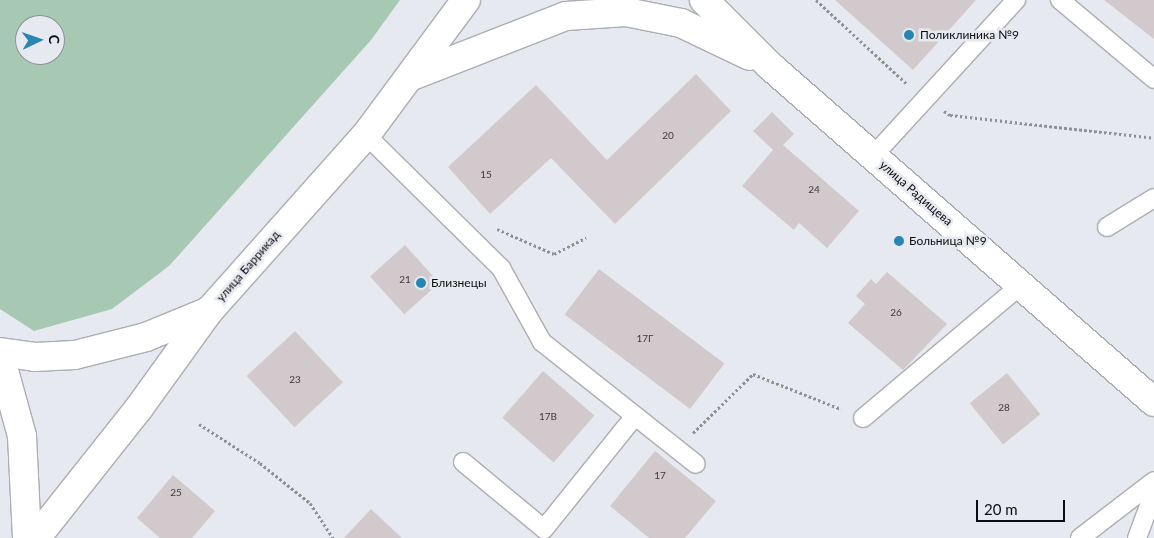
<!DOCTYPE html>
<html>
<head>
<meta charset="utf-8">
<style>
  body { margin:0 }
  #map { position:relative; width:1154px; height:538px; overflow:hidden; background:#e7e9f0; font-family:Lato,sans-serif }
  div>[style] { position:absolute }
  .green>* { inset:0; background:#a7c8b2 }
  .building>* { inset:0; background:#d1c9cc; transform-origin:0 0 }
  .path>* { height:3px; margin-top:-1.5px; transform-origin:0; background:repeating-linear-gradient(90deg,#8e9094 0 2.5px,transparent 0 5px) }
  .roads { filter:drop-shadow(1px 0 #abaeb4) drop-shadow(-1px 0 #abaeb4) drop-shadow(0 1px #abaeb4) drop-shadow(0 -1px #abaeb4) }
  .service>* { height:18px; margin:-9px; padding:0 9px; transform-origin:9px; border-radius:9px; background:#fff }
  .secondary>* { height:28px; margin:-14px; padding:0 14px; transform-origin:14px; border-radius:14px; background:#fff }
  .primary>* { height:28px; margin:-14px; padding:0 14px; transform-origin:14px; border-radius:14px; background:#fff }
  .dots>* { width:14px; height:14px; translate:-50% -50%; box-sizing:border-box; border:2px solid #e7e9f0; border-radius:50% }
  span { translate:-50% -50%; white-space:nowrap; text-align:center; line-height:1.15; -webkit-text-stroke:5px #e7e9f0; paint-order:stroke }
  .number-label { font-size:10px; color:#3c3b3e }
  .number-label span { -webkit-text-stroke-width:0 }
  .poi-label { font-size:12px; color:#0b0c0e }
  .left { translate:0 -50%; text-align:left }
  .street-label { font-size:12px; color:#0b0c0e }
  .north { position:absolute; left:15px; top:15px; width:50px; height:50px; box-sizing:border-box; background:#e7e9f0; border:1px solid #8f9196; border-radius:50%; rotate:87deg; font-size:14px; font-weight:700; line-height:20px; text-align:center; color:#0b0c0e }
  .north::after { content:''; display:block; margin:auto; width:18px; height:22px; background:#2986b3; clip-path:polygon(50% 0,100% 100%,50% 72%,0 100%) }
  .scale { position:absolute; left:976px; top:500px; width:89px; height:22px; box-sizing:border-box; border:2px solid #0b0c0e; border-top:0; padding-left:6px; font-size:15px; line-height:18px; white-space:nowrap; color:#0b0c0e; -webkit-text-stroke:4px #e7e9f0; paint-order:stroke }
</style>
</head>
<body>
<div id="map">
  <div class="green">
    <div style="clip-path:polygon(evenodd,0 0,400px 0,371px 40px,169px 266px,112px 309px,34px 331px,0 309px,0 0,25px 25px,55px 25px,55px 55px,25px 55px,25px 25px)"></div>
  </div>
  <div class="building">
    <div style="clip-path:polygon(835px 0,976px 0,913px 70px)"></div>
    <div style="clip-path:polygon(1104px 0,1154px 0,1154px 39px)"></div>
    <div style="clip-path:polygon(696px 74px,731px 111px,615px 224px,551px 158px,490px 214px,448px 167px,536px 85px,607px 160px)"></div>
    <div style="clip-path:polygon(772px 112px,794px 134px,783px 145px,859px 211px,827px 248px,799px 223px,794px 230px,742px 186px,773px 150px,753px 131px)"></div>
    <div style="left:405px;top:245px;width:51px;height:47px;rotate:48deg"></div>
    <div style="left:599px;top:269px;width:157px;height:57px;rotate:37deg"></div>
    <div style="clip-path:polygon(887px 272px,947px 324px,903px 370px,848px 323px,865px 304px,856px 296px,871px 279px,876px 284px)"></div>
    <div style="left:295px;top:331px;width:70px;height:66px;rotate:47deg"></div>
    <div style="left:543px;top:371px;width:68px;height:62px;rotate:41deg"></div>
    <div style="left:1007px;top:373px;width:53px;height:48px;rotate:51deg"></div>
    <div style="clip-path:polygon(655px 451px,716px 501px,685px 538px,649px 538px,610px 506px)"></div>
    <div style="clip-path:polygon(173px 475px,215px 511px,192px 538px,160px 538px,137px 518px)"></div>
    <div style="clip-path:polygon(371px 509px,402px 538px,344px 538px)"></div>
  </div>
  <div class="path">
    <div style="left:816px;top:0;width:124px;rotate:42.7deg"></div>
    <div style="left:944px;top:111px;width:7px;rotate:34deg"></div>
    <div style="left:950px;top:115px;width:205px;rotate:6.4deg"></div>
    <div style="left:497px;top:229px;width:62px;rotate:23.7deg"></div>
    <div style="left:554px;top:254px;width:36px;rotate:-27deg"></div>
    <div style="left:199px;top:424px;width:72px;rotate:32.6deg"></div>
    <div style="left:260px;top:463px;width:64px;rotate:38.7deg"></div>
    <div style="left:310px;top:503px;width:42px;rotate:56.7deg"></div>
    <div style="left:693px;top:433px;width:84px;rotate:-44.5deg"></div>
    <div style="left:753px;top:374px;width:95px;rotate:21.7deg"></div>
  </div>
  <div class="roads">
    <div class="service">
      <div style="left:1060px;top:0;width:123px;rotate:40deg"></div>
      <div style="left:366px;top:135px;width:190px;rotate:44.6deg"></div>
      <div style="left:501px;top:268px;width:85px;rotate:61deg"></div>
      <div style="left:542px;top:342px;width:196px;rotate:38.4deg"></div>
      <div style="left:873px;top:156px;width:212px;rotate:-47.5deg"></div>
      <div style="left:1107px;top:227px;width:55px;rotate:-31.7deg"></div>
      <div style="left:863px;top:418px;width:207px;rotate:-40.1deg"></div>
      <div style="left:463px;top:462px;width:105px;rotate:39.6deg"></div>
      <div style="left:544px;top:529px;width:145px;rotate:-51.2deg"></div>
      <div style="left:1080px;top:538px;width:93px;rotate:-37.6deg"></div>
      <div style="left:1137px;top:538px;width:49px;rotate:-69.7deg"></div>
    </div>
    <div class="secondary">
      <div style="left:704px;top:0;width:93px;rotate:45deg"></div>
      <div style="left:770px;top:66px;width:510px;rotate:41.19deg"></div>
      <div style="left:412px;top:76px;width:165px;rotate:-21.3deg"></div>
      <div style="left:566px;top:16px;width:60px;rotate:-3.8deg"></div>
      <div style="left:626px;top:12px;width:56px;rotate:11.3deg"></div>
      <div style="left:681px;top:23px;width:76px;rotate:25.6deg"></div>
    </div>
    <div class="primary">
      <div style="left:0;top:352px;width:35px;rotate:8deg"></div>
      <div style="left:35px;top:357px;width:40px;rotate:-2.9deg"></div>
      <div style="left:75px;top:355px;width:73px;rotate:-14.2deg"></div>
      <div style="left:146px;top:337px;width:68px;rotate:-22.4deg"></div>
      <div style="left:0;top:356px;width:83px;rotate:74.6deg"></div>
      <div style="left:22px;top:436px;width:102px;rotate:87.2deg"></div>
      <div style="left:36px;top:538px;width:166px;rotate:-51.6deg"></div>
      <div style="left:139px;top:408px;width:120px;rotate:-54.2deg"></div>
      <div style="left:209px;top:311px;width:236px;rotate:-48.3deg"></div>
      <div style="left:366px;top:135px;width:168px;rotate:-53.5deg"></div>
    </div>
  </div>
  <div class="dots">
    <div style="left:909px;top:35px;background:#2986b3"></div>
    <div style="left:899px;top:241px;background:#2986b3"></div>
    <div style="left:421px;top:283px;background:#2986b3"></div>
  </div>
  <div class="number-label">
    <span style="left:668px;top:136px">20</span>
    <span style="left:486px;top:175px">15</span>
    <span style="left:814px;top:190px">24</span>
    <span style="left:405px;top:280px">21</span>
    <span style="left:896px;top:313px">26</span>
    <span style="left:645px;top:339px">17Г</span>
    <span style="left:295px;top:380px">23</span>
    <span style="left:1004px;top:408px">28</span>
    <span style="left:548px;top:417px">17В</span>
    <span style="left:660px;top:476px">17</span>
    <span style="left:176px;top:493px">25</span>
  </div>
  <div class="poi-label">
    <span class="left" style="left:920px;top:35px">Поликлиника №9</span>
    <span class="left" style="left:909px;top:241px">Больница №9</span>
    <span class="left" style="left:431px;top:283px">Близнецы</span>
  </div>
  <div class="street-label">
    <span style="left:916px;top:193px;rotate:41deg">улица Радищева</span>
    <span style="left:248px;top:266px;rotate:-49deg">улица Баррикад</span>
  </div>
  <div class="north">С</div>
  <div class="scale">20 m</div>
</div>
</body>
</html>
